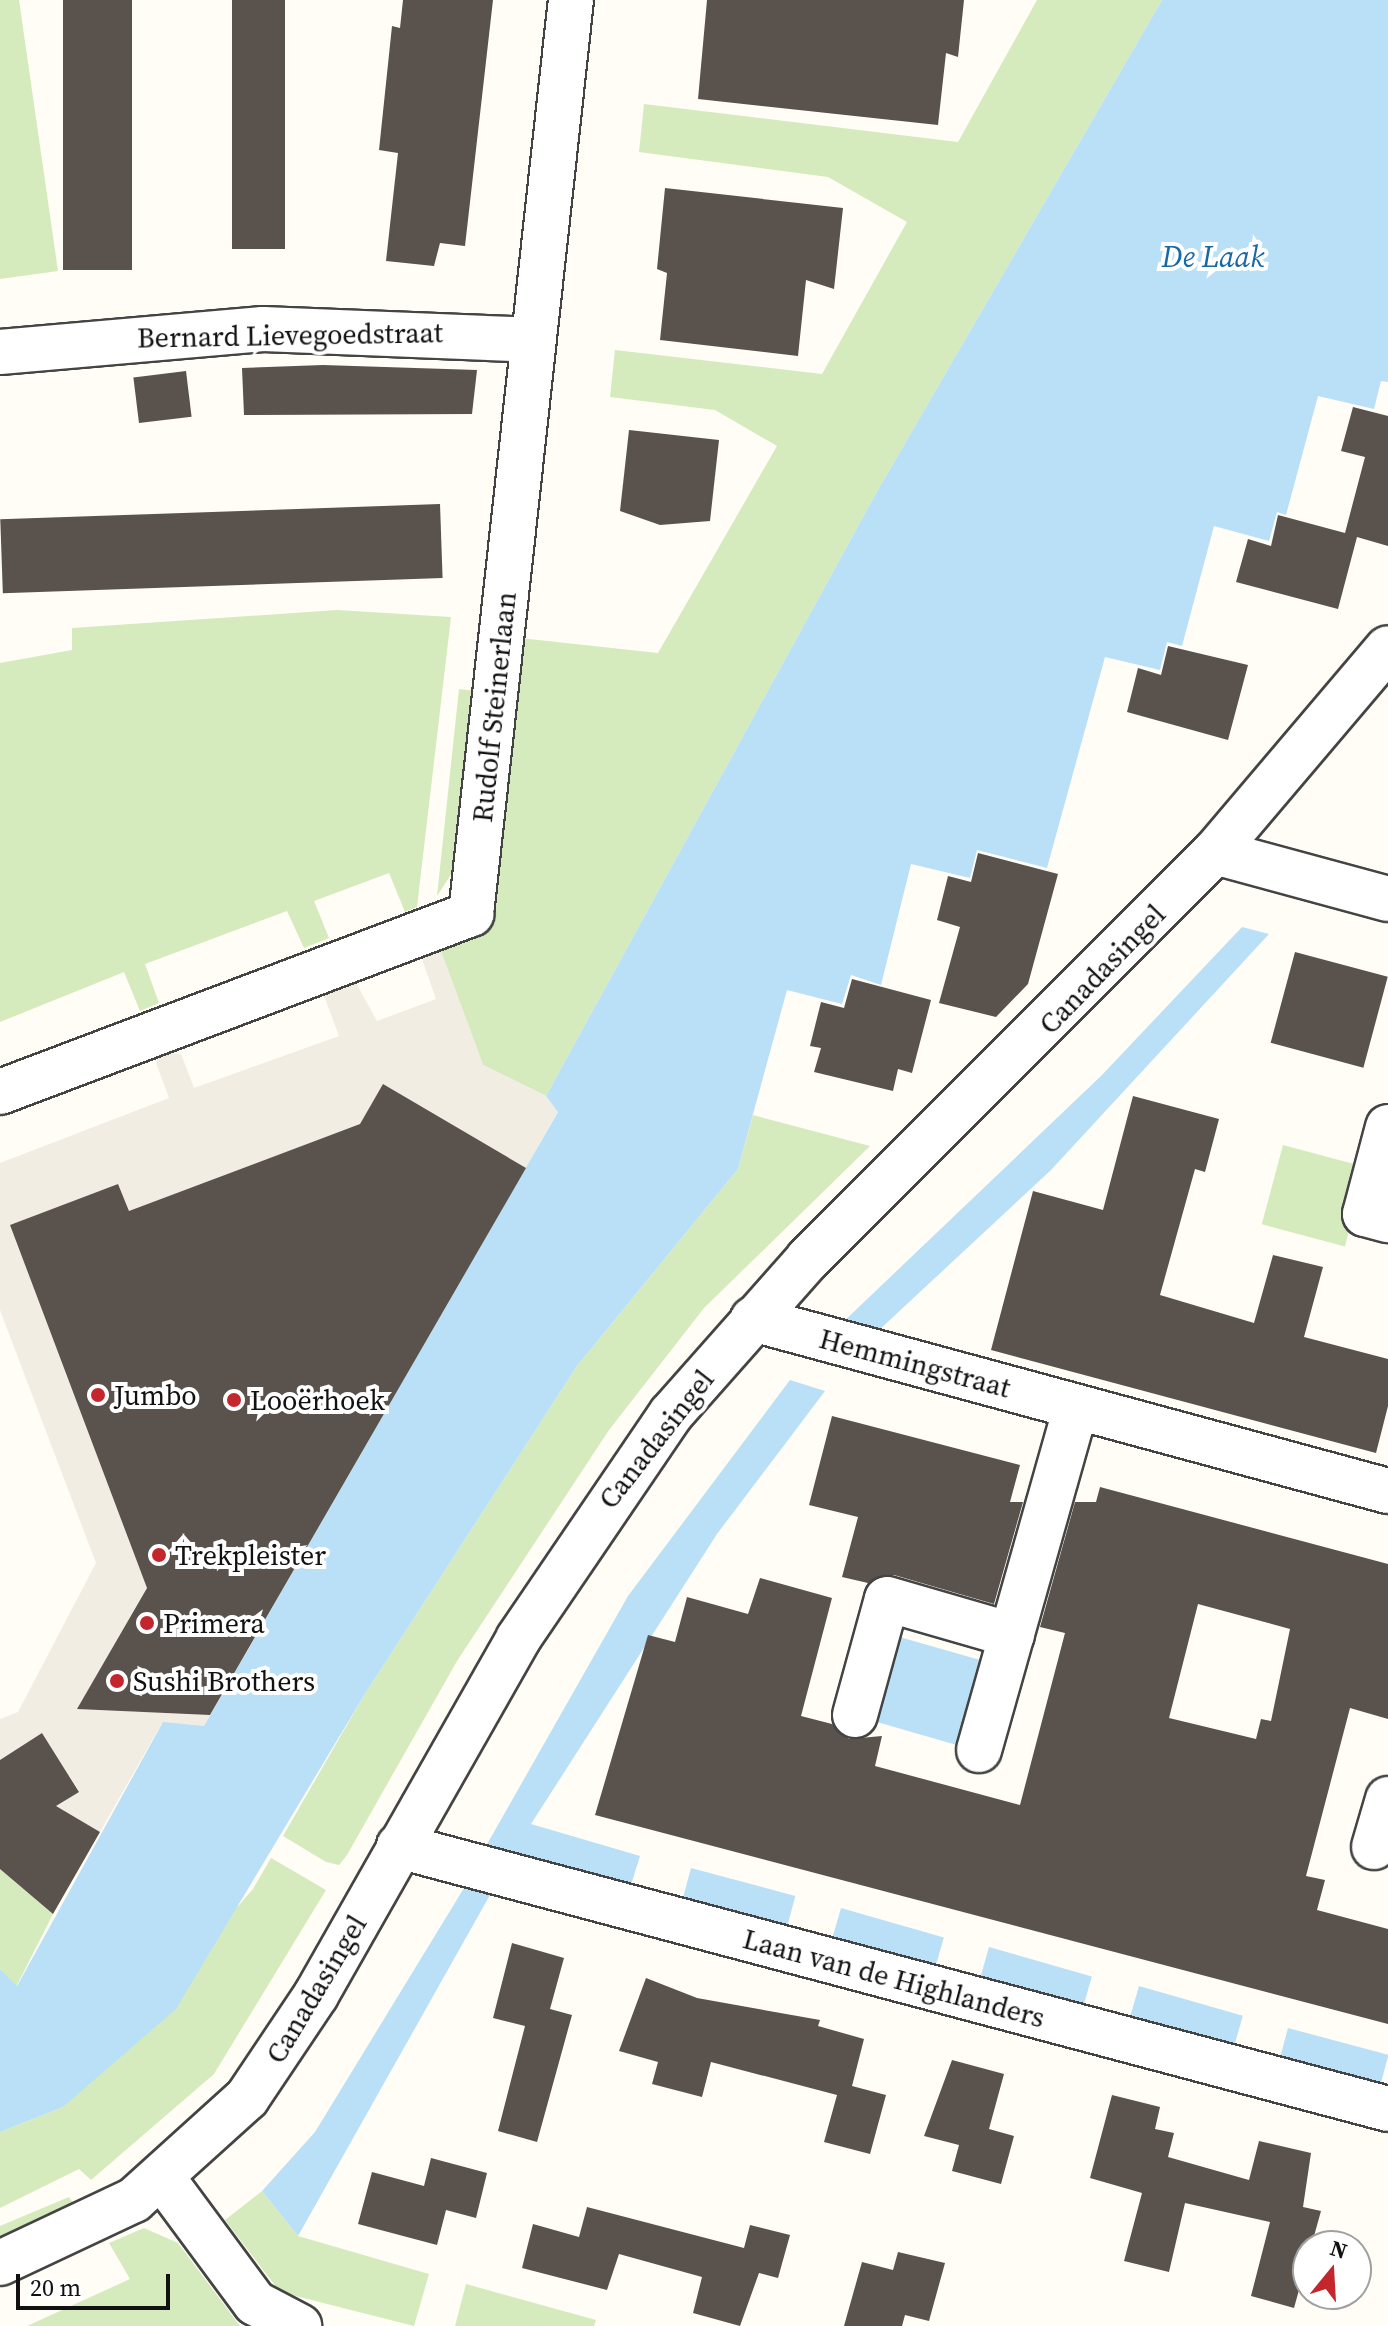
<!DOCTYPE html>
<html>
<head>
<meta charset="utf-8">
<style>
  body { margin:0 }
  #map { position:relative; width:1388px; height:2326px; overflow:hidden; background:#fffdf5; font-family:"Source Serif 4",serif }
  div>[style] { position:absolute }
  .green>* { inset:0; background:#d5ebbd; transform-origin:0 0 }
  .plaza>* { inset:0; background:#f1ede2 }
  .water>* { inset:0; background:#b9e0f7; transform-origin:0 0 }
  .building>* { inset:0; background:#5a524d; transform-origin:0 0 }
  .roads { filter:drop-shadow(2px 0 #444) drop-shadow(-2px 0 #444) drop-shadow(0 2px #444) drop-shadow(0 -2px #444) }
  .minor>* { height:44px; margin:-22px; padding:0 22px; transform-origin:22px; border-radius:22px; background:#fff }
  .dots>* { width:22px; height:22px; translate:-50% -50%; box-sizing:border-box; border:4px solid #fff; border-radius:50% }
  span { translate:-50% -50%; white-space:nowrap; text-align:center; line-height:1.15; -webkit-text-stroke:8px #fff; paint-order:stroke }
  .street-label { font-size:28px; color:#111 }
  .poi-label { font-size:28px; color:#111 }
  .left { translate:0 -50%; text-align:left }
  .water-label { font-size:30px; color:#1768a6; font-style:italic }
  .north { position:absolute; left:1292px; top:2230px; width:80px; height:80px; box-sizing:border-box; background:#fff; border:2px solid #a0a0a0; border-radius:50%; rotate:18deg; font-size:22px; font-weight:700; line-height:32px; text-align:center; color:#111 }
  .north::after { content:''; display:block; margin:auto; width:28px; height:36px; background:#c4262e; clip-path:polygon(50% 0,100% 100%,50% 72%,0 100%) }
  .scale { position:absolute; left:16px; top:2274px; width:154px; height:36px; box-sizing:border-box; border:4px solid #111; border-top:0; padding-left:10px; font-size:24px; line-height:28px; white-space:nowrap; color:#111; -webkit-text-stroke:6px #fff; paint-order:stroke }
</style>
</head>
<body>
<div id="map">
  <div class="green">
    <div style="clip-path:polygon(0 0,19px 0,58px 271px,0 279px)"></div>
    <div style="clip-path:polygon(1037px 0,1162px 0,875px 495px,546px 1096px,483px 1065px,440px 949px,485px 933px,520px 638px,658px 653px,777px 446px,715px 410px,610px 397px,615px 350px,822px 374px,907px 222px,828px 177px,639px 152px,644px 104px,958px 142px)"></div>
    <div style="clip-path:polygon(337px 610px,451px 617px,417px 907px,405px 912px,389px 873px,314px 901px,329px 938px,304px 948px,287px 911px,145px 964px,159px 1003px,140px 1011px,124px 972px,0 1022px,0 663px,72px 650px,72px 628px)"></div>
    <div style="clip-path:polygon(459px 689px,476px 691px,454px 870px,437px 896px)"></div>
    <div style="clip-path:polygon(753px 1115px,870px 1146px,704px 1308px,609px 1430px,457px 1661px,347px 1855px,339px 1865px,326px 1862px,283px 1836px,363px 1697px,577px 1366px,738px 1169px)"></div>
    <div style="left:1283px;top:1145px;width:86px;height:82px;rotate:15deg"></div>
    <div style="clip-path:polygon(271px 1858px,326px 1890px,214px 2074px,91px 2180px,79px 2169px,0 2208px,0 2132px,63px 2107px,253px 1889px)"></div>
    <div style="clip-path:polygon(0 1869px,53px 1914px,16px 1987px,0 1969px)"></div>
    <div style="clip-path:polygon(262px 2191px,298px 2236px,429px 2274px,414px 2326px,280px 2292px,225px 2220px)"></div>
    <div style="clip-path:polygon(69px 2197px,76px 2207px,0 2241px,0 2226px)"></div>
    <div style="clip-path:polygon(144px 2228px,178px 2243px,240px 2326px,27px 2326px,130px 2279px,109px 2243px)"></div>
    <div style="clip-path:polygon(466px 2284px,596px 2320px,594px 2326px,455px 2326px)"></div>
  </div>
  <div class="plaza">
    <div style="clip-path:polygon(440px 949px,483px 1065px,546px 1096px,558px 1111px,526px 1168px,383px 1084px,360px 1124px,129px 1211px,118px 1184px,10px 1225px,147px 1587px,78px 1709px,210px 1715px,204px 1726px,162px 1723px,100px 1832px,56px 1806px,79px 1791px,42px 1733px,0 1760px,0 1719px,18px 1712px,96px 1563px,0 1310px,0 1163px,169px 1098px,156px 1063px,161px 1052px,181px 1054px,194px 1088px,339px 1036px,324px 996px,355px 981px,377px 1021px,436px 999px,422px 959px)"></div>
  </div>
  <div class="water">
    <div style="clip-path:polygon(1162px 0,1388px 0,1388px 382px,1381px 381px,1374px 409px,1318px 396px,1286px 515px,1277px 512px,1269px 541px,1214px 526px,1182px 646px,1167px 642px,1160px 670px,1105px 657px,1047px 868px,977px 850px,970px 878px,911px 864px,881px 985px,851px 975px,842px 1004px,787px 990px,738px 1169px,577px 1366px,363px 1697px,176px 2009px,63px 2107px,0 2132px,0 1969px,17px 1986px,163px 1722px,204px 1726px,558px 1112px,546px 1096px,875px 495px)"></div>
    <div style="clip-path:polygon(1242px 927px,1269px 934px,1051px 1170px,878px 1331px,840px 1325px,1102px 1075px)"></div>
    <div style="clip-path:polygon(790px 1380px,825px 1391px,717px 1534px,531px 1824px,640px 1856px,630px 1888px,486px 1846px,628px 1596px)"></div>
    <div style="left:896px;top:1636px;width:92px;height:88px;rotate:16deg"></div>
    <div style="left:691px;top:1868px;width:108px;height:31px;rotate:15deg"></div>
    <div style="clip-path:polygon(464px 1888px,490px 1895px,298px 2236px,262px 2191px,315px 2132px)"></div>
    <div style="left:841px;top:1908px;width:107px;height:31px;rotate:16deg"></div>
    <div style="left:989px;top:1947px;width:107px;height:32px;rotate:16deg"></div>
    <div style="left:1139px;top:1986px;width:108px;height:31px;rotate:16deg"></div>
    <div style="left:1288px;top:2028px;width:104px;height:31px;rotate:15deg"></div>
  </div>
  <div class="building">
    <div style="left:63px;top:0;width:69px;height:270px"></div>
    <div style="left:232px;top:0;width:53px;height:249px"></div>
    <div style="clip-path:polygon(403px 0,493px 0,465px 246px,440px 243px,434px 266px,386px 261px,398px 153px,379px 150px,392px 26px,400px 28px)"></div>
    <div style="clip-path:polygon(707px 0,964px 0,958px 57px,946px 53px,938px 125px,698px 99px)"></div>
    <div style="clip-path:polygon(665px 188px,843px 208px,834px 289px,806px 280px,798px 356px,660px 340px,667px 273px,657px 269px)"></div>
    <div style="clip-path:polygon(323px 365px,477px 370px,472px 414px,244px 415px,242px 368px)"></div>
    <div style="left:186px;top:371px;width:46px;height:53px;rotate:83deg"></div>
    <div style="clip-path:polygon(1353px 407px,1388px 416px,1388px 546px,1357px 537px,1338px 609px,1236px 582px,1248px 539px,1271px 546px,1278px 515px,1345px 533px,1365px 457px,1341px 451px)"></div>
    <div style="clip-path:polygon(629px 430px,719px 440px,710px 521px,660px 525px,620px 511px)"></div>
    <div style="left:440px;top:504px;width:74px;height:440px;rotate:88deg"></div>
    <div style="clip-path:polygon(1168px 646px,1248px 665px,1228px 740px,1127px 712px,1138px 668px,1161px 675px)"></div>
    <div style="clip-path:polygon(978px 853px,1058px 874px,1028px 984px,996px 1017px,939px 1003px,960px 927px,937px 920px,948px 876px,971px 882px)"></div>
    <div style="left:1295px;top:952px;width:96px;height:94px;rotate:15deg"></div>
    <div style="clip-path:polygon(852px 979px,931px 1000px,912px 1073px,898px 1069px,893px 1091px,814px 1072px,821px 1048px,810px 1046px,821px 1002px,844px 1008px)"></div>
    <div style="clip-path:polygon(383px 1084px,526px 1168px,210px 1715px,77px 1709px,147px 1588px,10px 1225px,118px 1184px,129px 1211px,360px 1124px)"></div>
    <div style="clip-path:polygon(1133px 1096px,1219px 1119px,1205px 1172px,1195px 1169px,1160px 1295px,1254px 1323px,1273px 1255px,1323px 1267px,1304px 1337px,1388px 1359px,1388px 1406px,1376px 1453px,991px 1350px,1033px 1191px,1103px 1210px)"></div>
    <div style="clip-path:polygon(832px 1416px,1020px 1465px,1010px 1502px,1023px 1502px,994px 1604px,894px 1575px,868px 1583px,842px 1577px,858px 1517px,809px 1505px)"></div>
    <div style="clip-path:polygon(evenodd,1100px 1487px,1388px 1564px,1388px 1719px,1350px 1708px,1306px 1876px,1325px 1880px,1317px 1910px,1388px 1929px,1388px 2024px,595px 1815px,648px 1635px,675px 1642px,687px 1597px,748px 1614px,760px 1578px,832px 1598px,801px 1716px,832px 1724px,849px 1739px,882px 1736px,875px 1766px,1020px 1805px,1065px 1633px,1040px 1627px,1075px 1502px,1096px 1502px,1100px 1487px,1198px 1604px,1290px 1629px,1271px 1721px,1261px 1719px,1256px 1739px,1169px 1718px,1198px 1604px)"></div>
    <div style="clip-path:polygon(42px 1733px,79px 1792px,56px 1806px,100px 1832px,53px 1914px,0 1869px,0 1760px)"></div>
    <div style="clip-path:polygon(512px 1943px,564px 1958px,550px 2009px,572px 2015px,537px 2142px,498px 2131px,525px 2026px,493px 2018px)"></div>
    <div style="clip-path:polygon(646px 1978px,697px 1998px,820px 2020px,818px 2026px,864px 2039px,852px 2086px,886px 2095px,870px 2154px,824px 2142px,837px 2095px,711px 2062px,702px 2097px,652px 2084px,658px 2062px,619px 2051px)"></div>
    <div style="clip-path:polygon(952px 2060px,1004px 2074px,989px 2129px,1014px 2136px,1001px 2184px,952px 2171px,959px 2145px,924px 2136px)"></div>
    <div style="clip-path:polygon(1112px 2095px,1160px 2107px,1155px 2129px,1174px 2133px,1168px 2157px,1249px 2180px,1259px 2141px,1311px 2153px,1303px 2207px,1321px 2211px,1294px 2308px,1251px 2296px,1270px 2222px,1185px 2203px,1169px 2272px,1124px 2261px,1142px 2193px,1090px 2178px)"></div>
    <div style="clip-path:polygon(431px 2158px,487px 2173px,476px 2218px,446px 2210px,437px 2245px,358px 2224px,372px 2172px,424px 2186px)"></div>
    <div style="clip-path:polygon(587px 2207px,744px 2248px,750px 2225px,790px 2235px,778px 2278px,759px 2273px,740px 2326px,693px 2313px,702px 2277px,619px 2254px,607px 2290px,522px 2268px,533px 2224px,579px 2237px)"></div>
    <div style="clip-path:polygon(898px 2252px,945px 2263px,929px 2321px,905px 2315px,902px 2326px,844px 2326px,862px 2262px,893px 2270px)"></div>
  </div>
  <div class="roads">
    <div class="minor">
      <div style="left:0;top:352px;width:264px;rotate:-5deg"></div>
      <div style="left:263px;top:329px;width:270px;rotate:2.3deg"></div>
      <div style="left:1215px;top:852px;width:179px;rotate:15.2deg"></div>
      <div style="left:0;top:1092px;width:504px;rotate:-20.7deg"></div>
      <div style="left:471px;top:914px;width:919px;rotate:-83.76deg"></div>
      <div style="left:1388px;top:1127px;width:90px;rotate:104.8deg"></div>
      <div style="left:1365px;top:1214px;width:24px;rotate:15deg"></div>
      <div style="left:753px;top:1319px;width:658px;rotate:15.16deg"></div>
      <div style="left:855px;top:1715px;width:120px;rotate:-74.6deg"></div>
      <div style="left:887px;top:1599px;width:130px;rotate:16.1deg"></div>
      <div style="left:979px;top:1750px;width:356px;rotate:-74.2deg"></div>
      <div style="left:399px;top:1846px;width:1023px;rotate:14.89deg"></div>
      <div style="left:1374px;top:1847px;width:50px;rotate:-73.7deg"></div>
      <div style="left:164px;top:2180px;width:153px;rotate:53.5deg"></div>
      <div style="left:255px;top:2303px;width:50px;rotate:27.6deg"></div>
      <div style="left:0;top:2263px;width:148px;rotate:-25.2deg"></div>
      <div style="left:134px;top:2200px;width:152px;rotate:-42.1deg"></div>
      <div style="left:247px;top:2098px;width:124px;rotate:-56.2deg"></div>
      <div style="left:316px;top:1995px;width:409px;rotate:-60.4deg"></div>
      <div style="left:518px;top:1639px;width:272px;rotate:-55.8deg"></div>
      <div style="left:671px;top:1414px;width:207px;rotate:-48.5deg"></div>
      <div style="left:808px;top:1259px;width:576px;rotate:-45deg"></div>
      <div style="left:1215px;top:852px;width:267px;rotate:-49.7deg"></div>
    </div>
  </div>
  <div class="dots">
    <div style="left:98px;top:1395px;background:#c4262e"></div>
    <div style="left:234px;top:1400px;background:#c4262e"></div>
    <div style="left:159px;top:1555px;background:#c4262e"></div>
    <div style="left:147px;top:1623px;background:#c4262e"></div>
    <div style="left:117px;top:1681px;background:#c4262e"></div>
  </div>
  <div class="street-label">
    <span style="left:290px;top:335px;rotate:-1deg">Bernard Lievegoedstraat</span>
    <span style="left:494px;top:707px;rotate:-84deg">Rudolf Steinerlaan</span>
    <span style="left:1102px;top:969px;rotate:-46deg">Canadasingel</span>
    <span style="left:915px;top:1363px;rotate:15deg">Hemmingstraat</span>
    <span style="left:656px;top:1439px;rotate:-52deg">Canadasingel</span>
    <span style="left:894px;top:1978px;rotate:15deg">Laan van de Highlanders</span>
    <span style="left:316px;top:1989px;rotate:-59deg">Canadasingel</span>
  </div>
  <div class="poi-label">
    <span class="left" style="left:114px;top:1395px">Jumbo</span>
    <span class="left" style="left:250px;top:1400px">Looërhoek</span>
    <span class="left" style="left:175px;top:1555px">Trekpleister</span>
    <span class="left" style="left:163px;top:1623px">Primera</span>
    <span class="left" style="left:133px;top:1681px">Sushi Brothers</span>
  </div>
  <div class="water-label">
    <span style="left:1213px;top:257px">De Laak</span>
  </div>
  <div class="north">N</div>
  <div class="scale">20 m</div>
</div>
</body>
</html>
